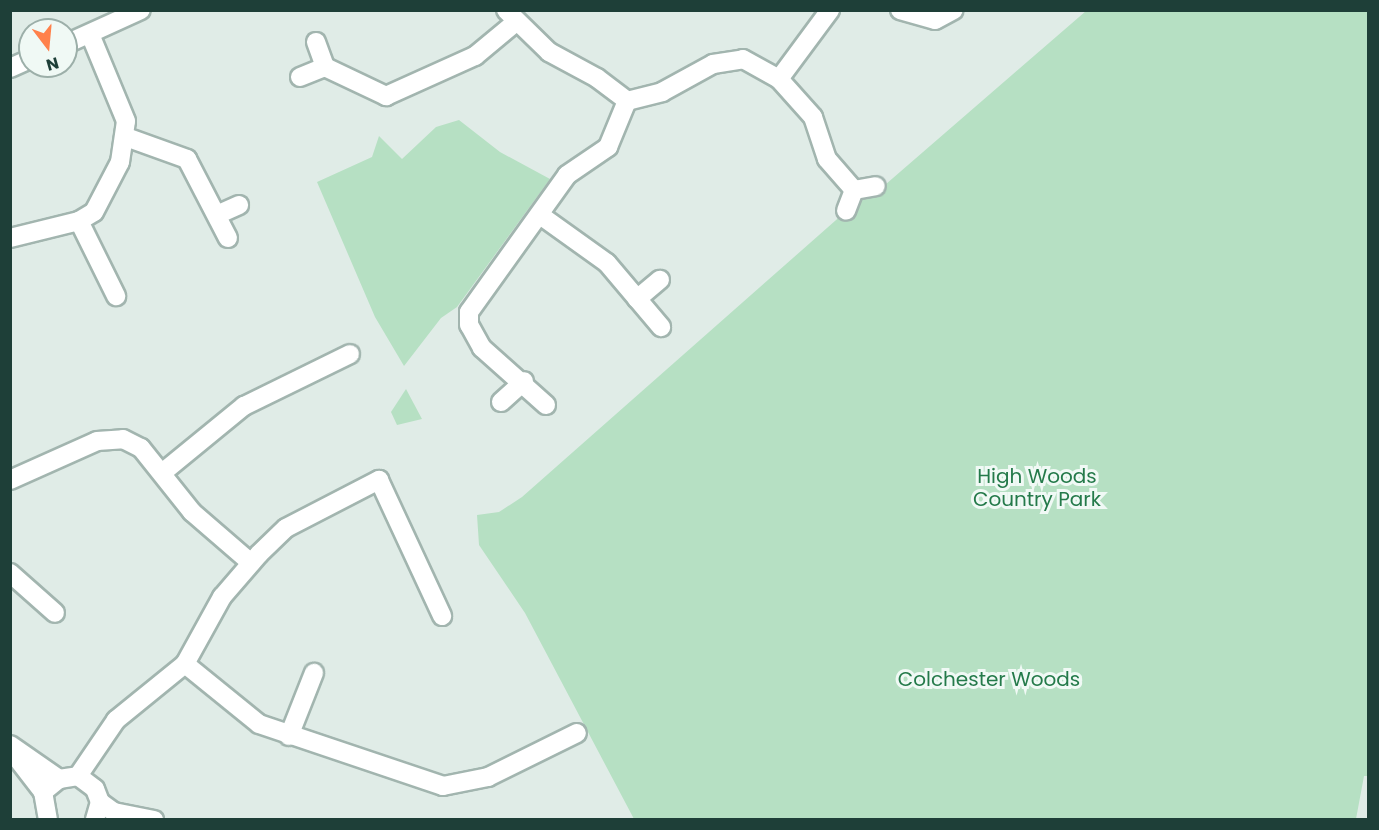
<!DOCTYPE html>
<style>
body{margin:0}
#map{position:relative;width:1379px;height:830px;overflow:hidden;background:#e0ece7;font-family:Poppins,sans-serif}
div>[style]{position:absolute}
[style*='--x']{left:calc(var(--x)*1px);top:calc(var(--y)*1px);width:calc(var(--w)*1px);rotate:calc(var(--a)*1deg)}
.green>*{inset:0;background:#b6e0c3}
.roads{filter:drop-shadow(2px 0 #a2b5af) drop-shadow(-2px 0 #a2b5af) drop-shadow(0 2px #a2b5af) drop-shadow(0 -2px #a2b5af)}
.minor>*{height:18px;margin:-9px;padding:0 9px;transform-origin:9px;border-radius:9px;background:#fff}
span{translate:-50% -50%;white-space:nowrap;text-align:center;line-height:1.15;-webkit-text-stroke:6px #f0f9f5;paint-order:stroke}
.park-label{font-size:20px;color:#247a4a}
.frame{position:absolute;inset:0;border:12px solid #1e3f38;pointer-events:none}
.north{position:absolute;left:18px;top:18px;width:60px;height:60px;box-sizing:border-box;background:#f0f9f5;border:2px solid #9cafa9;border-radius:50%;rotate:164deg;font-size:16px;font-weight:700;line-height:24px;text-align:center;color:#1e3f38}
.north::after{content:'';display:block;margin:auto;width:21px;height:27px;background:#ff814b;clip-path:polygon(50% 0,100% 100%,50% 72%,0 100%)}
</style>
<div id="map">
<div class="green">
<i style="clip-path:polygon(1086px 11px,1368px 11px,1368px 776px,1364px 776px,1356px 819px,634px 819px,525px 613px,479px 545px,477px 515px,499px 512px,522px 497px,861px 198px,878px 191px)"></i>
<i style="clip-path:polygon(459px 120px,500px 152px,550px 179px,457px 307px,441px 318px,404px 366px,375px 317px,317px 182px,372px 157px,379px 136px,402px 159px,436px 127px)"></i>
<i style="clip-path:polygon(406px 389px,422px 419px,397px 425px,391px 412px)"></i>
</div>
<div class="roads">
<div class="minor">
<i style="--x:506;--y:10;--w:60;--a:44.3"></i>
<i style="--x:549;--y:52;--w:55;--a:28.4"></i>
<i style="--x:597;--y:78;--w:38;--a:37"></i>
<i style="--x:900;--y:10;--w:36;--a:16"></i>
<i style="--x:935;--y:20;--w:21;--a:-28"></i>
<i style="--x:316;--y:42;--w:27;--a:70"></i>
<i style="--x:325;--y:67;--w:68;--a:25.4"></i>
<i style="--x:386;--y:96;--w:98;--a:-24.2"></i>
<i style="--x:475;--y:56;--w:53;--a:-39.7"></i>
<i style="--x:66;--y:44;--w:82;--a:-24.4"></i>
<i style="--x:10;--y:68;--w:22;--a:-24"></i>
<i style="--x:300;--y:77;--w:27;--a:-22"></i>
<i style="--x:779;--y:79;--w:86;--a:-53.5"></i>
<i style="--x:126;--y:137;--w:65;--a:19.8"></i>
<i style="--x:187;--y:159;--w:89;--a:62.6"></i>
<i style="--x:854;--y:190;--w:22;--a:-10"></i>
<i style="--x:219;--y:214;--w:22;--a:-24"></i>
<i style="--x:540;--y:215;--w:82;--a:35.6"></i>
<i style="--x:607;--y:263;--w:84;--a:49.8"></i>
<i style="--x:79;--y:221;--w:84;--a:63.7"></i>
<i style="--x:10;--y:238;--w:71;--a:-13.8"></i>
<i style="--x:79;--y:221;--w:17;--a:-31"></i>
<i style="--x:94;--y:212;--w:56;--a:-62.5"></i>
<i style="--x:120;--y:162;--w:41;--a:-81.7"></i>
<i style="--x:126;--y:121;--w:94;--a:-112.5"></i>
<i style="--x:637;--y:299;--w:30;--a:-40"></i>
<i style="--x:501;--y:402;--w:31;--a:-42"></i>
<i style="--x:546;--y:405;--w:86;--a:-138.3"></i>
<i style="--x:482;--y:348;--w:26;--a:-119"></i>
<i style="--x:469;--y:325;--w:13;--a:-90"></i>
<i style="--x:469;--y:312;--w:168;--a:-54.4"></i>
<i style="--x:567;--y:175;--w:50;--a:-34.3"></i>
<i style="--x:608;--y:147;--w:50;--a:-67.6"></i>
<i style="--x:627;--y:101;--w:36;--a:-14"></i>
<i style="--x:662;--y:92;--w:58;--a:-28.8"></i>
<i style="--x:713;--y:64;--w:30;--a:-9"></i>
<i style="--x:743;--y:59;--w:41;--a:29.1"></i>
<i style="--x:779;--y:79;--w:51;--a:48.2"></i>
<i style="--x:813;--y:117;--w:44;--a:71.6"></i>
<i style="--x:827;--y:159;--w:41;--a:48.9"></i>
<i style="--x:854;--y:190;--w:22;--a:111"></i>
<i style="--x:162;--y:473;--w:106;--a:-39.3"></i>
<i style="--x:244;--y:406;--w:118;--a:-26.1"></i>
<i style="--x:10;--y:480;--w:95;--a:-24.1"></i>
<i style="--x:97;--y:441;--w:26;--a:-4"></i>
<i style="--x:123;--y:439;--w:20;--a:27"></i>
<i style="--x:141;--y:448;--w:82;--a:51.4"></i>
<i style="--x:192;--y:512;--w:78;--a:40.8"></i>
<i style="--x:10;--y:573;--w:60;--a:41.6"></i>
<i style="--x:185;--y:664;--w:95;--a:39"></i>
<i style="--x:259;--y:724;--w:194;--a:18.6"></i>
<i style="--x:443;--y:786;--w:46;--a:-11.3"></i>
<i style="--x:488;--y:777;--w:99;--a:-26.3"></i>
<i style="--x:289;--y:736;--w:68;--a:-68.4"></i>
<i style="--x:10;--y:745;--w:60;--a:34.8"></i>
<i style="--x:13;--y:753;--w:49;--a:52.4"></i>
<i style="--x:78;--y:776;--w:68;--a:-55.8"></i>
<i style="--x:116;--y:720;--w:89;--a:-39.1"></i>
<i style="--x:185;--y:664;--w:77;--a:-61.1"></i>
<i style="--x:222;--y:597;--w:57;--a:-49.3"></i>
<i style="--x:259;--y:554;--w:37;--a:-44"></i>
<i style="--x:286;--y:528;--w:105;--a:-27.3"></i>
<i style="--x:379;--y:480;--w:150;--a:65.1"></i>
<i style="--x:100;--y:802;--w:17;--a:36"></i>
<i style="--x:114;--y:812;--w:41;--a:11.3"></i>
<i style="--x:48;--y:820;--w:28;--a:-100"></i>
<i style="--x:43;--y:792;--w:21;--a:-39"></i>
<i style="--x:59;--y:779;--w:19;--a:-9"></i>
<i style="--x:78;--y:776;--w:21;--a:37"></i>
<i style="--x:95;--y:789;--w:14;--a:69"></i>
<i style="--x:100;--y:802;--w:19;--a:106"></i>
</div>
</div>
<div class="park-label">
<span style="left:1037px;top:488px">High Woods<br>Country Park</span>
<span style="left:989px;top:679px">Colchester Woods</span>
</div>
<div class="frame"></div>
<div class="north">N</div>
</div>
